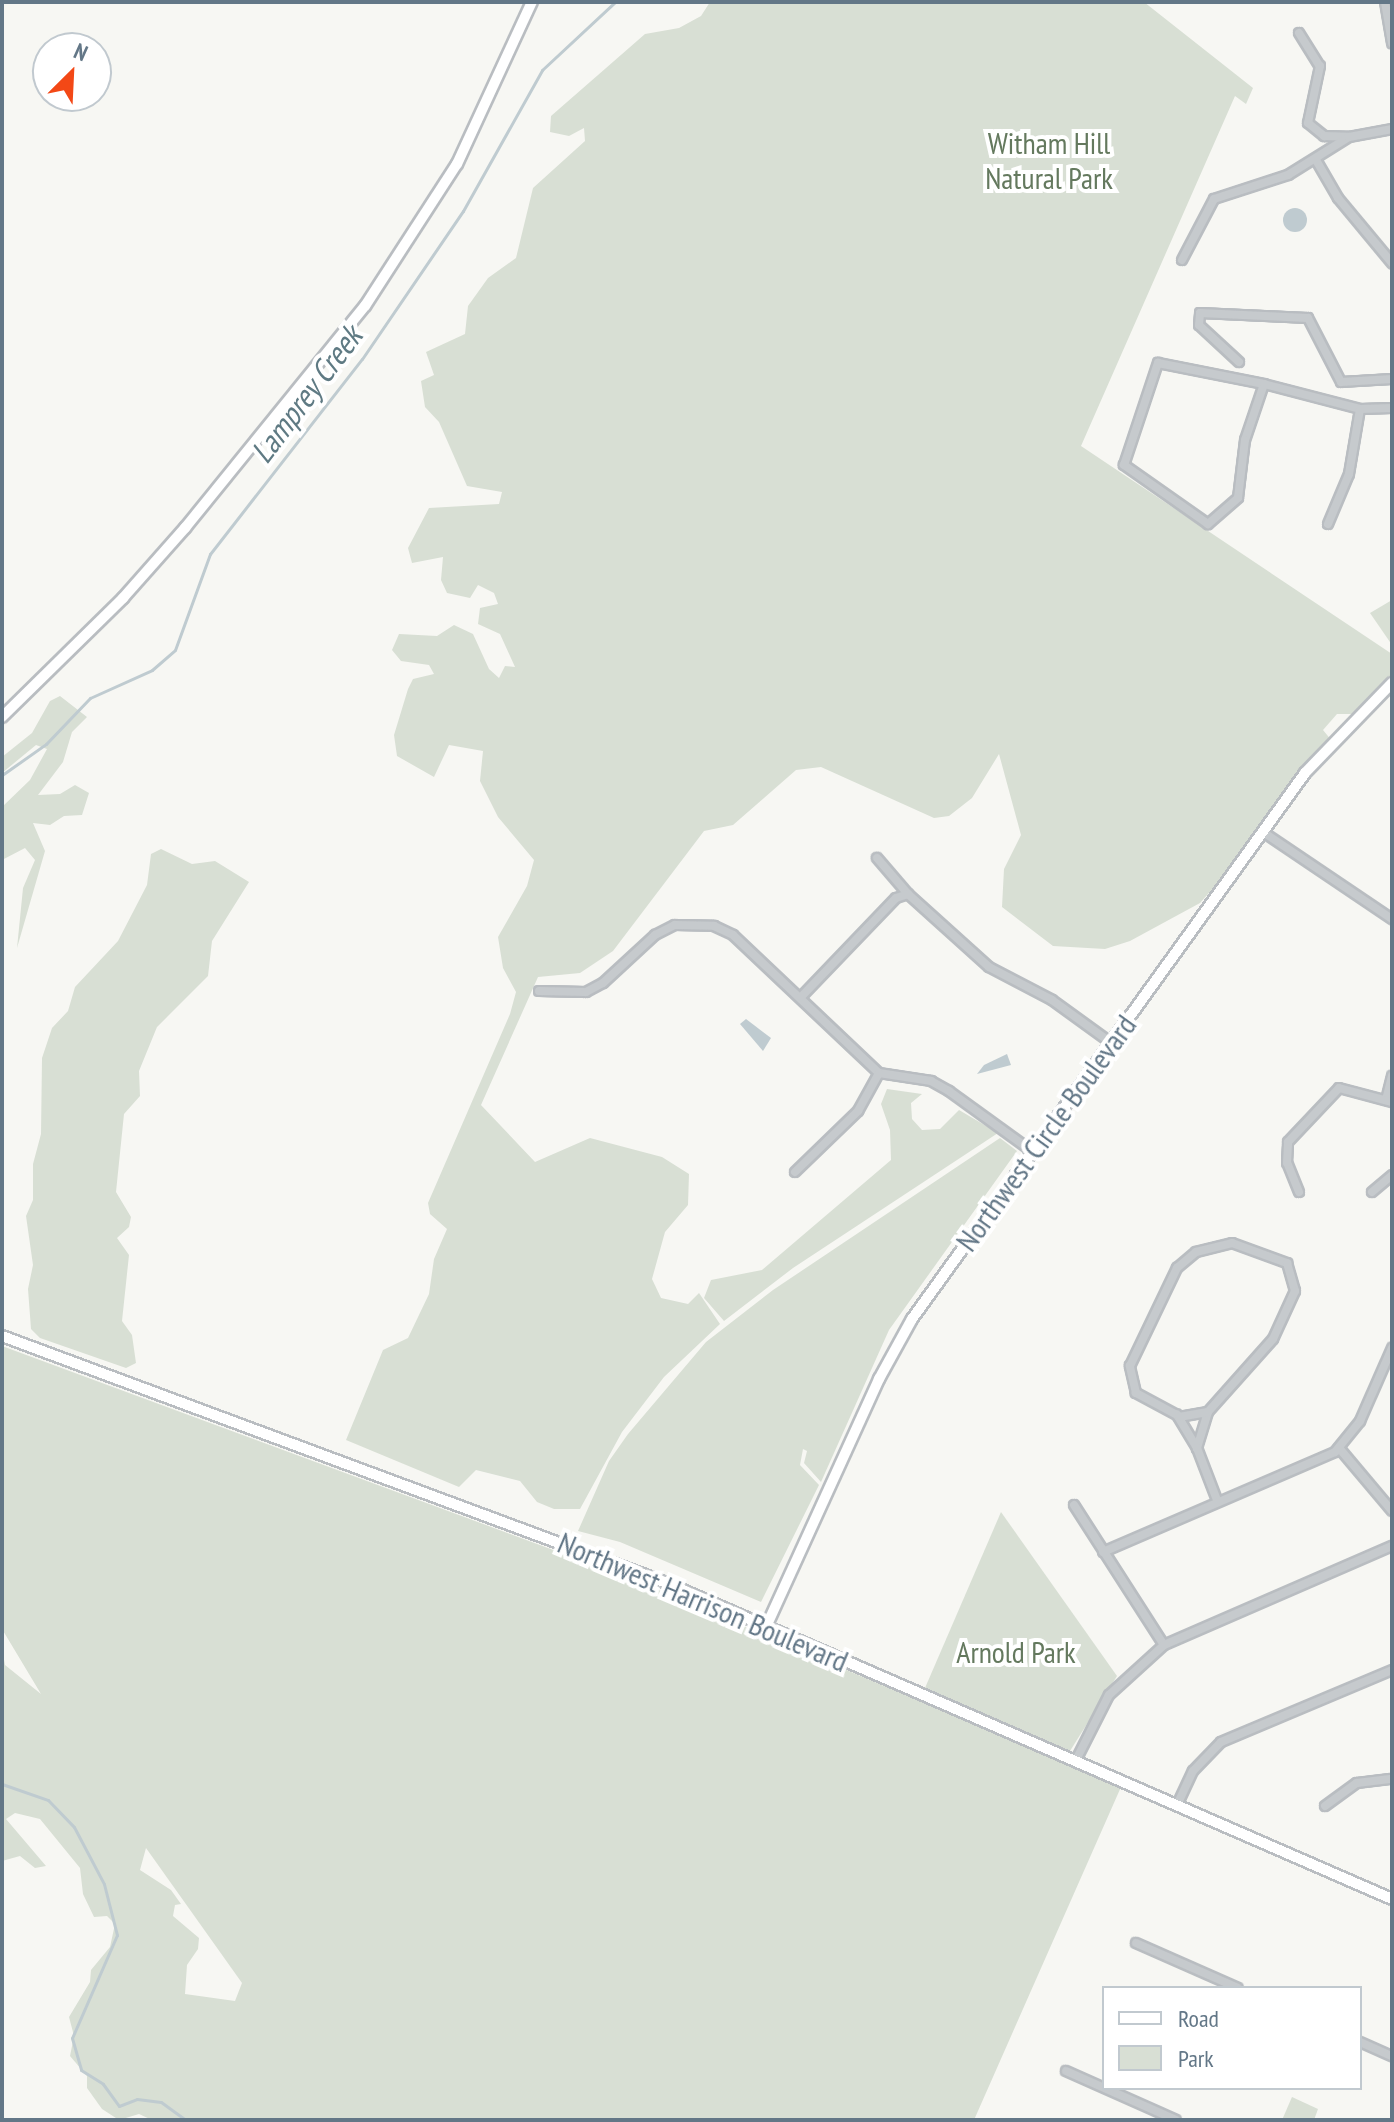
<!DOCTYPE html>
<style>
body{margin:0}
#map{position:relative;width:1394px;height:2122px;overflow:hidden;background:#f7f7f3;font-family:"PT Sans Narrow",sans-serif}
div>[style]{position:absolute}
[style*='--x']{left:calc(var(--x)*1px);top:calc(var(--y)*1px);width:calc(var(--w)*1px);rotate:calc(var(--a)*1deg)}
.green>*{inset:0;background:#d8dfd4}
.water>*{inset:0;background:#bfcbd0}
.round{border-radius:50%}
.stream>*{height:3px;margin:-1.5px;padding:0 1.5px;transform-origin:1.5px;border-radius:1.5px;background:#bfcbd0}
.roads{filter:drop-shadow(2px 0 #b9bdc1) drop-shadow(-2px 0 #b9bdc1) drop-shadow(0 2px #b9bdc1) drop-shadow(0 -2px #b9bdc1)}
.minor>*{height:8px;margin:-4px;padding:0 4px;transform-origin:4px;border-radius:4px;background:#c6cacd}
.major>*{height:10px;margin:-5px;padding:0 5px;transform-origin:5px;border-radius:5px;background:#fff}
span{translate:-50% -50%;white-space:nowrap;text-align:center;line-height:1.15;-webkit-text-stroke:8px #fff;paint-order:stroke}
.park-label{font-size:30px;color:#64795e}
.street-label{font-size:30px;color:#637787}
.water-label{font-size:32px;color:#5f7a83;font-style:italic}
.frame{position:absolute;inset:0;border:4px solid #637787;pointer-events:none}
.legend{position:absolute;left:1102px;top:1986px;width:260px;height:104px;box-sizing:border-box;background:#fff;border:2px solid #c1c9cf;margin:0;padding:10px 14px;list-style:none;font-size:24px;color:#637787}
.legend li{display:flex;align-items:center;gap:16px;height:40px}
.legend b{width:40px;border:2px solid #c1c9cf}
.north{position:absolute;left:32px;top:32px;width:80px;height:80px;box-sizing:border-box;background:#fff;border:2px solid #c1c9cf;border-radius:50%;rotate:24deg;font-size:22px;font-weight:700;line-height:32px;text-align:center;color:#637787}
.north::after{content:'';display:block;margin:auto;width:28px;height:36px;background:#f34816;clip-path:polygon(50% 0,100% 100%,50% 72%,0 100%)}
</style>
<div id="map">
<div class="green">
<i style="clip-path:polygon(710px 2px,1144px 2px,1253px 88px,1246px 104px,1235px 96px,1081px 446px,1392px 654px,1392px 683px,1358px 714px,1337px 714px,1323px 730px,1332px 741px,1263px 832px,1200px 903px,1130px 941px,1105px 949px,1053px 946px,1002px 907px,1004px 869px,1021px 835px,999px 754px,972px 798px,949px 816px,934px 818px,821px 767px,796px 770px,733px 825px,704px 831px,613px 951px,580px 973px,538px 977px,481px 1105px,535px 1162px,590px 1138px,662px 1157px,689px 1174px,688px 1205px,665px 1232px,652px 1279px,661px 1298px,688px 1304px,699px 1293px,720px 1324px,664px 1377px,622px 1432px,580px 1509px,554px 1509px,537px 1502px,520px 1481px,476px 1470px,459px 1487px,346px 1440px,383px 1350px,408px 1338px,429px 1294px,434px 1259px,447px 1229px,430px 1214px,428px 1203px,510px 1014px,516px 992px,503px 968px,498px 937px,527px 886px,534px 860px,498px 817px,480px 781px,483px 751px,449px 745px,434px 777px,397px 756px,394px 735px,408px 689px,413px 679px,434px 674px,429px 665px,401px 661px,392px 650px,399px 634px,437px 636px,454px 625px,473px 634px,489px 669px,499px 678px,505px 666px,515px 667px,500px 634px,478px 624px,480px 608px,498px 604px,494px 593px,478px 585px,470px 598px,447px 593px,441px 580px,443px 557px,412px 563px,408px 548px,429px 508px,499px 504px,502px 492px,467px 486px,439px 422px,425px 407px,421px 381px,434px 375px,426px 352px,465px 334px,468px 306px,488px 278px,516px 258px,533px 188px,585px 141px,584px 128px,569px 136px,550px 132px,551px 116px,645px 34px,679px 28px,701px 16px)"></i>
<i style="clip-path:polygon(1392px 600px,1392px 645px,1370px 613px)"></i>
<i style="clip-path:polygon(60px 696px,87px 717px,72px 732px,63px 762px,38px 795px,60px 794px,75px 785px,89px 793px,82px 815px,64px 816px,50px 825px,33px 823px,45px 851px,17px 948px,23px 888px,35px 860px,25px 848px,2px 860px,2px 807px,30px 780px,47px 749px,36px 745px,2px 773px,2px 757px,32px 733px,50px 701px)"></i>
<i style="clip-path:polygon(161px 849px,192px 864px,215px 861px,249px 882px,212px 941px,208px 976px,157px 1027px,139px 1071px,140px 1096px,124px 1114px,116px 1192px,131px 1217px,129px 1227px,117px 1238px,129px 1255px,122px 1321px,132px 1335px,136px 1363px,126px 1368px,40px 1338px,31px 1329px,28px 1289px,33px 1265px,26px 1216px,33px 1200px,33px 1164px,41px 1134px,42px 1058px,52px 1028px,68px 1011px,75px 987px,118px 941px,147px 885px,151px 854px)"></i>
<i style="clip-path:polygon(887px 1089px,922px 1094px,911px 1103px,912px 1119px,922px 1130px,940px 1129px,959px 1110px,998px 1133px,793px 1268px,724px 1321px,704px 1298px,711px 1280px,762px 1270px,891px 1160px,890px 1130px,881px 1104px)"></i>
<i style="clip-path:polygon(1000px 1138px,1017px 1151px,889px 1330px,821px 1482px,804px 1463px,807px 1451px,803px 1449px,800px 1465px,819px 1485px,761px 1602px,620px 1542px,578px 1531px,609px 1461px,628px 1434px,706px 1342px,773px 1290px)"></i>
<i style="clip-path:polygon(evenodd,2px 1346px,640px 1582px,1121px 1787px,974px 2120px,152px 2120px,139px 2114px,119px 2120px,102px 2109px,87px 2088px,87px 2076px,70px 2056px,74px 2036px,69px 2017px,90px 1982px,91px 1970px,110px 1947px,115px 1924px,107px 1916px,94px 1917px,83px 1894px,80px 1868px,40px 1819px,15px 1813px,6px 1819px,46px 1866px,35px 1868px,20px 1856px,2px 1861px,2px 1648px,5px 1665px,41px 1694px,2px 1629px,2px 1346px,146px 1848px,242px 1983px,235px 2001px,185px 1994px,187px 1965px,198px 1949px,199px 1938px,173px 1916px,175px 1905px,181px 1904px,171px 1890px,140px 1870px,146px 1848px)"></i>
<i style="clip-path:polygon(1001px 1512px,1117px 1676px,1070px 1751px,925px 1688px)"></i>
<i style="clip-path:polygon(1292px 2097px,1318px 2109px,1314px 2120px,1282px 2120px)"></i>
</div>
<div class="water">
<i class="round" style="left:1283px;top:208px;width:24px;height:24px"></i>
<i style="clip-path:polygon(746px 1019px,771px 1038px,763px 1051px,740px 1024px)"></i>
<i style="clip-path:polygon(1007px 1054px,1011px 1065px,977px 1074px,984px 1065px)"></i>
</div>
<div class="stream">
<i style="--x:2;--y:775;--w:54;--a:-35.2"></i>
<i style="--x:46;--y:744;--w:64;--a:-46.3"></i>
<i style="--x:90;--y:698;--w:68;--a:-24.3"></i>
<i style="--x:152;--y:670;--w:30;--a:-41"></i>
<i style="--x:175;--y:650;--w:102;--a:-70"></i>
<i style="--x:210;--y:554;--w:247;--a:-52.1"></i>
<i style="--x:362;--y:359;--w:179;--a:-55.7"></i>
<i style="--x:463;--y:211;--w:162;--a:-60.7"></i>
<i style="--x:542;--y:70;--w:100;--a:-43"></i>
<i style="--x:2;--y:1784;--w:49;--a:19.2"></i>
<i style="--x:48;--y:1800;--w:37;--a:46"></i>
<i style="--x:74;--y:1827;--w:64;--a:62.2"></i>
<i style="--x:104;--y:1884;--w:53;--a:75.7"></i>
<i style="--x:117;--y:1935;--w:112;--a:113.6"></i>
<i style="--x:72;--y:2038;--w:33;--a:74"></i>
<i style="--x:81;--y:2070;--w:26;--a:32"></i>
<i style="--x:103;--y:2084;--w:27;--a:54"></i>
<i style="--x:119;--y:2106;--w:19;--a:-21"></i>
<i style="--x:137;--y:2099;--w:24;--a:7"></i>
<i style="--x:161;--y:2102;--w:31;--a:36"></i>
<i style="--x:211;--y:2120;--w:9;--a:0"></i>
</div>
<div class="roads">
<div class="minor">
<i style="--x:1385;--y:2;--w:42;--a:80.3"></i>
<i style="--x:1299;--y:33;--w:39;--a:58"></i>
<i style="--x:1320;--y:66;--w:58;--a:101.9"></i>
<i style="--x:1308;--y:123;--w:21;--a:39"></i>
<i style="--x:1324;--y:136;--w:24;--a:2"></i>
<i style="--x:1316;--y:160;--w:44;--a:59.9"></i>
<i style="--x:1338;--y:198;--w:85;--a:50.3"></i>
<i style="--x:1182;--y:260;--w:69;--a:-62.3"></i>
<i style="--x:1214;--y:199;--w:78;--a:-18"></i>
<i style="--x:1288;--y:175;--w:72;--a:-31.9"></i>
<i style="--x:1349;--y:137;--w:44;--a:-10.5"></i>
<i style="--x:1239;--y:362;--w:54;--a:-137.2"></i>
<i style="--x:1199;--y:325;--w:12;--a:-85"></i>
<i style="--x:1200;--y:313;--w:108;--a:2.7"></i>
<i style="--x:1308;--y:318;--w:72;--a:62.7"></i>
<i style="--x:1341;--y:382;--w:51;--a:-3.4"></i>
<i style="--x:1264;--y:384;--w:59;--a:108.7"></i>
<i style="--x:1245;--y:440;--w:58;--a:96.9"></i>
<i style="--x:1238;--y:498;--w:40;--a:139"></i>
<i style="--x:1208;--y:524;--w:103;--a:-144.9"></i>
<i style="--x:1124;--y:465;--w:108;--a:-71.6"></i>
<i style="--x:1158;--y:363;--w:108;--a:11.2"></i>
<i style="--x:1264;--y:384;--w:99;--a:14.6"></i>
<i style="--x:1360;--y:409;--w:32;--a:-2"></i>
<i style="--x:1328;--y:524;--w:54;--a:-67.2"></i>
<i style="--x:1349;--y:474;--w:66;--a:-80.4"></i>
<i style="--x:1263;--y:832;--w:156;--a:34"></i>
<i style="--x:877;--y:858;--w:48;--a:49.3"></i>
<i style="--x:539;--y:991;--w:47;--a:1.2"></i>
<i style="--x:586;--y:992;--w:19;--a:-28"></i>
<i style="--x:603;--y:983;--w:71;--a:-42.7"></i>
<i style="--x:655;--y:935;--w:22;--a:-27"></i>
<i style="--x:675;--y:925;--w:39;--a:1"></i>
<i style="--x:714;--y:926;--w:21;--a:25"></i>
<i style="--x:733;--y:935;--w:201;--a:43.4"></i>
<i style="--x:879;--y:1073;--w:53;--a:8.7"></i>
<i style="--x:931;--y:1081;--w:21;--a:29"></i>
<i style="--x:949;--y:1091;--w:102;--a:35.9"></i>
<i style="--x:801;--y:997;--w:137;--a:-46.2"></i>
<i style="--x:896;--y:898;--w:13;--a:-18"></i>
<i style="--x:908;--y:894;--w:109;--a:42"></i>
<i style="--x:989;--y:967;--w:71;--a:27.6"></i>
<i style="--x:1052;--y:1000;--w:72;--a:35.9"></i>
<i style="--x:1386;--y:1100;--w:25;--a:-76"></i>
<i style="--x:795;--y:1172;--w:88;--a:-44.1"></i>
<i style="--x:858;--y:1111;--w:43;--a:-61.1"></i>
<i style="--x:1299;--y:1192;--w:31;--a:-112"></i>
<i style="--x:1287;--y:1163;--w:21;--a:-87"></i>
<i style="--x:1288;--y:1142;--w:74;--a:-46.6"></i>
<i style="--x:1339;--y:1088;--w:55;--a:14.8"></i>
<i style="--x:1372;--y:1192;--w:26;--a:-40"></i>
<i style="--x:1232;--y:1243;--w:59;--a:20"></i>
<i style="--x:1287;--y:1263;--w:29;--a:74"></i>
<i style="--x:1295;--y:1291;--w:53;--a:114.6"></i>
<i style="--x:1273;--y:1339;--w:98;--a:131.7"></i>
<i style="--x:1208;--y:1412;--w:38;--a:107"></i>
<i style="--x:1197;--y:1448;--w:39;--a:-121"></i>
<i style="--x:1177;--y:1415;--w:47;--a:-151.8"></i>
<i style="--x:1136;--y:1393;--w:28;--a:-103"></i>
<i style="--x:1130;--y:1366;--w:109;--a:-64.4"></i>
<i style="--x:1177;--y:1268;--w:25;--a:-40"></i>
<i style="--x:1196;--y:1252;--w:37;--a:-14"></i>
<i style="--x:1179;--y:1417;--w:29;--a:-10"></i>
<i style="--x:1197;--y:1448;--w:56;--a:69"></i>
<i style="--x:1339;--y:1448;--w:82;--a:49.9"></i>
<i style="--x:1074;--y:1505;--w:166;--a:57.3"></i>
<i style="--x:1103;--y:1552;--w:253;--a:-23.3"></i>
<i style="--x:1335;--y:1452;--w:40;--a:-51"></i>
<i style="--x:1360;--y:1421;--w:80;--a:-66.3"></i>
<i style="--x:1076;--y:1760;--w:73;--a:-63.1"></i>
<i style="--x:1109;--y:1695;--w:74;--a:-42.3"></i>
<i style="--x:1164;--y:1645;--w:249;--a:-23.5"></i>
<i style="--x:1178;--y:1803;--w:35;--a:-65"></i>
<i style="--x:1193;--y:1771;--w:40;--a:-46"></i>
<i style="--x:1221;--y:1742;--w:186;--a:-22.8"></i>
<i style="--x:1325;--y:1806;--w:39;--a:-36"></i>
<i style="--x:1357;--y:1783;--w:35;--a:-7"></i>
<i style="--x:1136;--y:1943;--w:111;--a:23.8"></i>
<i style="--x:1360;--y:2042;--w:35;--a:24"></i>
<i style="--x:1066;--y:2071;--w:120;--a:24"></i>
</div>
<div class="major">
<i style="--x:2;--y:717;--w:170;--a:-44.5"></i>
<i style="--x:123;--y:598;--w:94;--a:-48.5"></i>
<i style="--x:185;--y:528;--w:286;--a:-51"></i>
<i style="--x:365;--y:306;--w:169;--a:-57.1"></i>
<i style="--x:457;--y:164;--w:179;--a:-65.2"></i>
<i style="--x:2;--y:1336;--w:706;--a:20.39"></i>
<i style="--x:664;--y:1582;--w:794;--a:23.53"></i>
<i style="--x:766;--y:1627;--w:273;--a:-65.5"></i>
<i style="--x:879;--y:1379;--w:68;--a:-61.2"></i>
<i style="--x:912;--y:1319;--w:673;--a:-54.25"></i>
<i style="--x:1305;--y:773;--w:125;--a:-46"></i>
</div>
</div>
<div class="park-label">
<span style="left:1049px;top:160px">Witham Hill<br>Natural Park</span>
<span style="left:1016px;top:1652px">Arnold Park</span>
</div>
<div class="street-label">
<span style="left:1046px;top:1133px;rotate:-54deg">Northwest Circle Boulevard</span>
<span style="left:703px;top:1602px;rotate:23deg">Northwest Harrison Boulevard</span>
</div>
<div class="water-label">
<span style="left:306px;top:394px;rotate:-53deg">Lamprey Creek</span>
</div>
<div class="frame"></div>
<ul class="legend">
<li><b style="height:10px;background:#fff"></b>Road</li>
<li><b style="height:22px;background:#d8dfd4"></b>Park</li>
</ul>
<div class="north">N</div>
</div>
